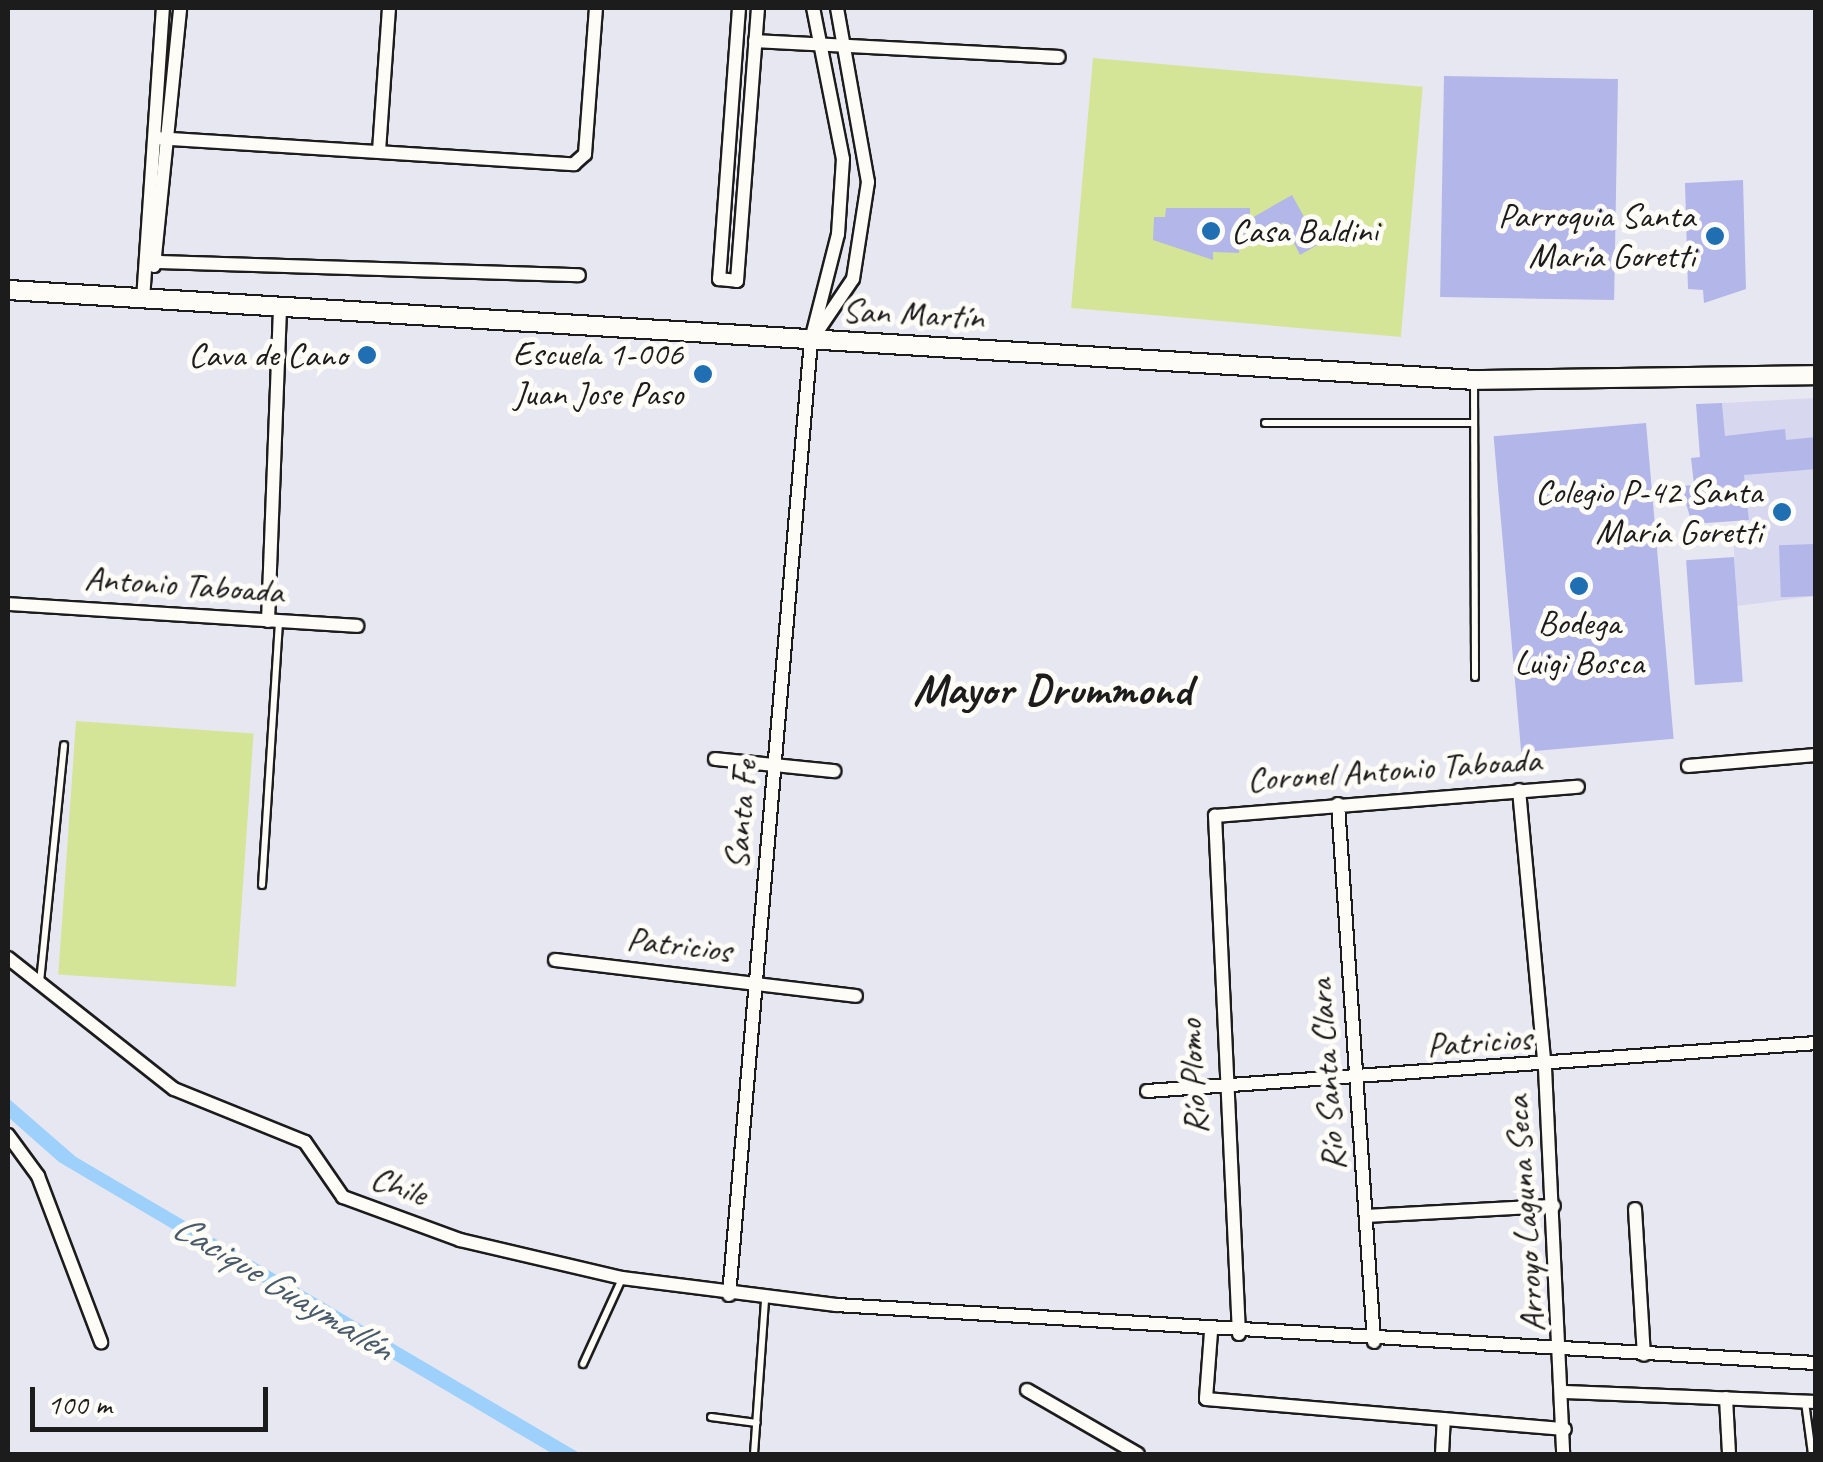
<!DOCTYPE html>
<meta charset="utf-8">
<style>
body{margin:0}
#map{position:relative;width:1823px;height:1462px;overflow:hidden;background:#e7e7f2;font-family:Caveat,sans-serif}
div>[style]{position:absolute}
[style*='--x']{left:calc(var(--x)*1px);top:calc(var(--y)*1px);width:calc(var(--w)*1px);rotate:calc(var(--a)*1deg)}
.built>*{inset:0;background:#d7d8ef}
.green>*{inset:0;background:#d5e598;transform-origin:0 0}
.water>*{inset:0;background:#9dd1fb}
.building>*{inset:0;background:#b3b6e8;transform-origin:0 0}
.roads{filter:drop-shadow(2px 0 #1c1c1c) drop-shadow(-2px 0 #1c1c1c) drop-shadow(0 2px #1c1c1c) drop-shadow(0 -2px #1c1c1c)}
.lane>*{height:6px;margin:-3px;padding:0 3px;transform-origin:3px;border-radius:3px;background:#fdfcf7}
.street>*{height:12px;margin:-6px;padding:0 6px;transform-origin:6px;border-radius:6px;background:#fdfcf7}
.secondary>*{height:18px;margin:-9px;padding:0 9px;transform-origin:9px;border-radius:9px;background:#fdfcf7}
.dots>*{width:28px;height:28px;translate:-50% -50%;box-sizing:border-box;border:5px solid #fdfcf7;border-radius:50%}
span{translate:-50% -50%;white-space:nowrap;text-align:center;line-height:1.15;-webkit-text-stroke:10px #fdfcf7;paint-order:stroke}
.poi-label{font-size:35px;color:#1c1c1c}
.right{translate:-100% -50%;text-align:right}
.left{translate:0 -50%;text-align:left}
.street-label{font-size:35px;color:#1c1c1c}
.water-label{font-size:38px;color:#495b6a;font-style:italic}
.district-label{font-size:45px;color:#1c1c1c;font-weight:700}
.frame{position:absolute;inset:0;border:10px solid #1c1c1c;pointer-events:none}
.scale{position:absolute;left:30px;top:1387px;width:238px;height:45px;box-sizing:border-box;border:5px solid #1c1c1c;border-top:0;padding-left:12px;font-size:30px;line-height:35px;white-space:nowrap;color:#1c1c1c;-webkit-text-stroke:8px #fdfcf7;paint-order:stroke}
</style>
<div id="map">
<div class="built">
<i style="clip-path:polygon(1815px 398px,1815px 596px,1737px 606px,1733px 531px,1750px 528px,1744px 479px,1728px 480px,1722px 403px)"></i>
</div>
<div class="green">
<i style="left:1093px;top:58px;width:331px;height:251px;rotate:5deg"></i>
<i style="left:76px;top:721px;width:178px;height:254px;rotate:4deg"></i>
</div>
<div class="water">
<i style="clip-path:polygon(8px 1098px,76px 1157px,581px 1454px,553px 1454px,59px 1162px,8px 1117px)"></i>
</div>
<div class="building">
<i style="left:1444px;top:76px;width:174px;height:221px;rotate:1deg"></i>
<i style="clip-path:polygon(1743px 180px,1746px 289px,1704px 303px,1703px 290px,1688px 289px,1685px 183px)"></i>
<i style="clip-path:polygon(1292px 195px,1319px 244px,1300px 255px,1284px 223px,1240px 236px,1239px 253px,1213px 252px,1213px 260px,1153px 240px,1154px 217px,1165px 217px,1166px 208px,1250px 208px,1250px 219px)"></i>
<i style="clip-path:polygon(1722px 403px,1725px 436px,1785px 429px,1786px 440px,1816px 437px,1816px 469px,1744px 475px,1749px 520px,1692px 524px,1681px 486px,1694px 485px,1691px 458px,1700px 457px,1696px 404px)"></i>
<i style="left:1646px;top:423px;width:317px;height:153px;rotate:85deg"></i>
<i style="left:1814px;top:544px;width:52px;height:35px;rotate:88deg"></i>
<i style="left:1734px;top:557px;width:125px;height:48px;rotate:86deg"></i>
</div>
<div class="roads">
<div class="lane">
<i style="--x:1474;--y:381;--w:296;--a:89.8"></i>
<i style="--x:1265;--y:423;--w:209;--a:0"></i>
<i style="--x:262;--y:885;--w:263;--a:-86.3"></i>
<i style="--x:40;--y:982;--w:238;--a:-84.2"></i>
<i style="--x:583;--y:1364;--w:94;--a:-65.4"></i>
<i style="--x:1805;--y:1402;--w:52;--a:82.3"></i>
<i style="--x:711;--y:1417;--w:46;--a:7.4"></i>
<i style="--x:754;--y:1454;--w:155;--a:-85.9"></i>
</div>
<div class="street">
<i style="--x:739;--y:8;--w:272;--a:94.2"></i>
<i style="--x:719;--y:279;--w:18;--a:6"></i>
<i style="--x:737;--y:281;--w:274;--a:-85.6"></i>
<i style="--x:755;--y:41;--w:304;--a:3"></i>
<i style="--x:155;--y:138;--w:420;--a:3.6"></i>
<i style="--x:574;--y:164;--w:15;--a:-42"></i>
<i style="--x:585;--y:154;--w:146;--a:-85.7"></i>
<i style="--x:379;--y:151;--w:143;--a:-86"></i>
<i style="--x:147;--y:250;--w:17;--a:45"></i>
<i style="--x:159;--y:262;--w:420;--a:1.8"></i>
<i style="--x:154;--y:266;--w:259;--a:-84.2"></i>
<i style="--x:143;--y:300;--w:293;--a:-86.1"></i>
<i style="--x:813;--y:338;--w:71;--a:-55.9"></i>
<i style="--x:853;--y:279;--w:98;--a:-81.2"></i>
<i style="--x:868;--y:182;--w:177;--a:-100.1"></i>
<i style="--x:8;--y:604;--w:350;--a:3.6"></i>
<i style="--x:268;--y:621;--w:313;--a:-87.8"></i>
<i style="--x:715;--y:759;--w:120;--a:5.8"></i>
<i style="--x:1688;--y:766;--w:128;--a:-4.9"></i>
<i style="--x:1519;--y:790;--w:279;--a:84.7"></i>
<i style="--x:1545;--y:1068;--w:386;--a:87.3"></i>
<i style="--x:1338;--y:804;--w:539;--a:86.17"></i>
<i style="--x:8;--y:958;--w:211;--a:38.3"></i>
<i style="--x:174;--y:1089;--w:141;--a:22"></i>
<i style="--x:305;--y:1142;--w:67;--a:55.4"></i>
<i style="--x:343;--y:1197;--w:125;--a:20.2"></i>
<i style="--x:460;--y:1240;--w:166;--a:13.2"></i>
<i style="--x:622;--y:1278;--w:216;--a:7.2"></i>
<i style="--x:836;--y:1305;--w:982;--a:3.39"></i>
<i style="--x:555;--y:960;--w:303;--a:6.8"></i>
<i style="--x:1147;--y:1091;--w:671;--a:-4.1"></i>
<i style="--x:8;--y:1135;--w:51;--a:53.8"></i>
<i style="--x:38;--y:1176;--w:178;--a:69.2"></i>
<i style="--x:1635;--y:1209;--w:146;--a:86.5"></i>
<i style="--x:1367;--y:1216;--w:187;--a:-3.1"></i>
<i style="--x:729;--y:1295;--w:959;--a:-85.09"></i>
<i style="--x:811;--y:340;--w:109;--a:-75.7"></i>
<i style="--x:838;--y:234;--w:75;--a:-86.2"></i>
<i style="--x:843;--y:159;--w:154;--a:-101.2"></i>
<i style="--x:1211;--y:1332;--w:67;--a:94.3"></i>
<i style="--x:1206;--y:1399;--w:360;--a:4.8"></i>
<i style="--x:1239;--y:1334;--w:519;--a:-92.65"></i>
<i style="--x:1215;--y:816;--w:364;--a:-4.6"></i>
<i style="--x:1027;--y:1390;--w:128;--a:30"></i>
<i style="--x:1565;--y:1392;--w:251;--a:2.3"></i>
<i style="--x:1726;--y:1398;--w:56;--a:86.9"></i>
<i style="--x:1442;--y:1454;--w:35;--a:-87"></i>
</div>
<div class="secondary">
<i style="--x:8;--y:290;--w:1469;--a:3.51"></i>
<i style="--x:1474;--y:380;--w:342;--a:-0.8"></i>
</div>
</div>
<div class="dots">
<i style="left:1211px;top:231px;background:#1f6fb2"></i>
<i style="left:1715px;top:236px;background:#1f6fb2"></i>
<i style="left:367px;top:355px;background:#1f6fb2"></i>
<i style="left:703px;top:374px;background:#1f6fb2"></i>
<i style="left:1782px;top:512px;background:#1f6fb2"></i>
<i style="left:1579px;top:586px;background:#1f6fb2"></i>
</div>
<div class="poi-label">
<span class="right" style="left:1695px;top:236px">Parroquia Santa<br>María Goretti</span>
<span class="left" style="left:1231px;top:231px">Casa Baldini</span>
<span class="right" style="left:683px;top:374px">Escuela 1-006<br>Juan Jose Paso</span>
<span class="right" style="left:347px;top:355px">Cava de Cano</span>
<span class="right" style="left:1762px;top:512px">Colegio P-42 Santa<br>María Goretti</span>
<span style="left:1579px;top:643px">Bodega<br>Luigi Bosca</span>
</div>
<div class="street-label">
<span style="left:913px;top:314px;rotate:3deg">San Martín</span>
<span style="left:184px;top:585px;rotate:4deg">Antonio Taboada</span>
<span style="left:1394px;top:770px;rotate:-4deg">Coronel Antonio Taboada</span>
<span style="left:741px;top:815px;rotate:-85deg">Santa Fe</span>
<span style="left:679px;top:945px;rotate:7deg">Patricios</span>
<span style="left:1479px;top:1042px;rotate:-4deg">Patricios</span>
<span style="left:1327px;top:1075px;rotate:-94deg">Río Santa Clara</span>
<span style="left:1193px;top:1077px;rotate:-93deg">Río Plomo</span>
<span style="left:399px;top:1186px;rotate:20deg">Chile</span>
<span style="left:1525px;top:1214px;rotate:-94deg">Arroyo Laguna Seca</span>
</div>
<div class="water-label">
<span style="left:283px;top:1287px;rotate:31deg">Cacique Guaymallén</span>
</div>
<div class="district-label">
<span style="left:1052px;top:690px">Mayor Drummond</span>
</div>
<div class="frame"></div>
<div class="scale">100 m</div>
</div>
